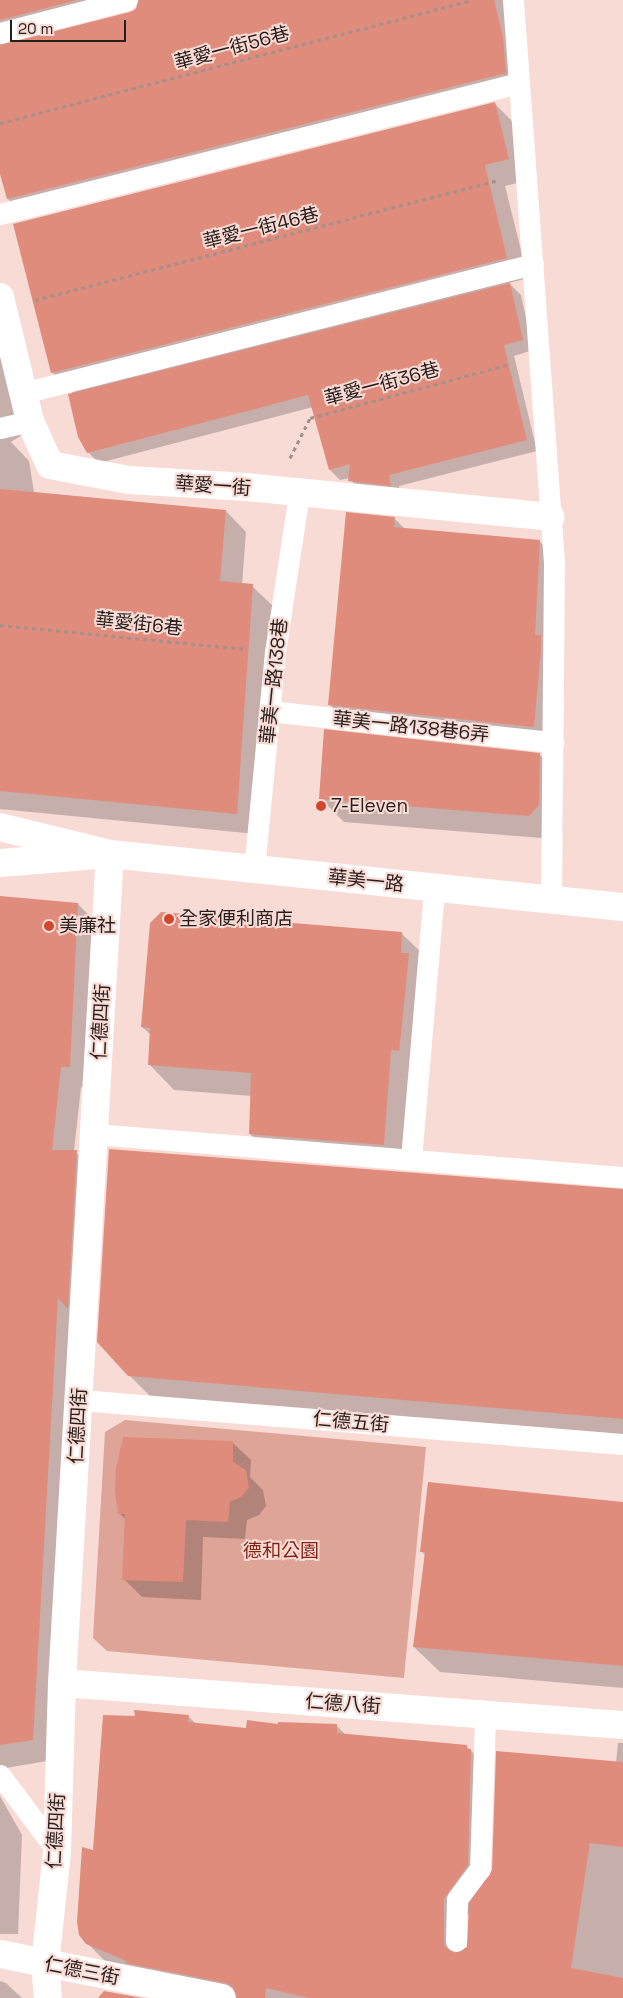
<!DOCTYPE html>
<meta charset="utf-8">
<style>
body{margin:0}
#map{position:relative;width:623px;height:1998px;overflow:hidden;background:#f8dbd5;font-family:"Space Grotesk","Noto Sans TC",sans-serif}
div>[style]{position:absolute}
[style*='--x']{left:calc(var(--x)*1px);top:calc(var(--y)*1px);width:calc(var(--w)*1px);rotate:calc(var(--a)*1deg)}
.green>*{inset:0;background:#dfa498}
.shadow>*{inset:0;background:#0003}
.building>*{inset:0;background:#df8c7c}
.path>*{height:3px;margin-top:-1.5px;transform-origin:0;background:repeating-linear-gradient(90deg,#a48f8b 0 4px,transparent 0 8px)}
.lane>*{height:21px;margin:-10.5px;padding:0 10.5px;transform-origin:10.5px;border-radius:10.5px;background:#fff}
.street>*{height:28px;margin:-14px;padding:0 14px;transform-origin:14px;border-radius:14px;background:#fff}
.dots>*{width:14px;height:14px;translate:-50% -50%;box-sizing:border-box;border:2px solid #f8dbd5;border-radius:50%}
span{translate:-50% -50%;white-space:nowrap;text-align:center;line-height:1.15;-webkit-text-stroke:4px #f8dbd5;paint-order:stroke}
.street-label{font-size:19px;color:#271d1b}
.poi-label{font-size:19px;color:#271d1b}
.left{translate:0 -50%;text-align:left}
.park-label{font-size:19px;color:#842314}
.scale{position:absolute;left:10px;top:20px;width:116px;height:22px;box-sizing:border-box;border:2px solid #271d1b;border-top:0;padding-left:6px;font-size:15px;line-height:18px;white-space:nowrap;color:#271d1b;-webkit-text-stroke:4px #f8dbd5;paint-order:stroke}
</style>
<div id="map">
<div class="green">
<i style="clip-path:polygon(125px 1420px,426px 1447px,404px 1678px,107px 1651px,93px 1638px,105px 1432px)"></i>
</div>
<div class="shadow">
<i style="clip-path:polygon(evenodd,0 0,506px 0,523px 91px,25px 216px,8px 199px,0 165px,0 0,138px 6px,131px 13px,7px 45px,15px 38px,138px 6px)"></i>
<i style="clip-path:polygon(494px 103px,515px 124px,529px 180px,505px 186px,528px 278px,509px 283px,521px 295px,533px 350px,514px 356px,537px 451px,399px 486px,401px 496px,360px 492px,350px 478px,340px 480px,330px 470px,313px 407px,99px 463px,88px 452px,74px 394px,52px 372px)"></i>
<i style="clip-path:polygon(0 352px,22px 435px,11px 442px,29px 461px,34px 492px,226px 511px,246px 532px,242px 585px,252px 586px,273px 606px,257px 834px,0 809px)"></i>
<i style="clip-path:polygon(395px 519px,405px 529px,539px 541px,560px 562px,554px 748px,350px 725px,329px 704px)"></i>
<i style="clip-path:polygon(539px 754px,563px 778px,563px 829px,553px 839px,344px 822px,320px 798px)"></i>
<i style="clip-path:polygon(0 897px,78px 904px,98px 925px,90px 1087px,81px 1087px,74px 1151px,97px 1171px,53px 1760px,0 1769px)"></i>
<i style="clip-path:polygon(401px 933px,427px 958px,409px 1170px,276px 1159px,250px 1134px,252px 1096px,174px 1090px,149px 1064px,151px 1035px,142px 1027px)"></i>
<i style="clip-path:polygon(623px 1190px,623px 1442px,155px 1401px,129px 1375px)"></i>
<i style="clip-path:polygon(233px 1443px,251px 1460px,250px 1477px,263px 1490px,266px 1506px,259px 1515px,247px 1520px,245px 1539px,203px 1537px,201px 1600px,142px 1597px,124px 1579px,126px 1520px,119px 1513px)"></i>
<i style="clip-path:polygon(623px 1503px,623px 1688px,440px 1672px,414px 1647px,425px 1555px,421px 1551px)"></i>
<i style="clip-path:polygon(evenodd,188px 1716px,196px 1724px,247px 1730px,279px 1726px,337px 1726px,346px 1735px,466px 1746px,492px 1771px,488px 1879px,616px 1763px,618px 1743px,623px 1743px,623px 1998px,222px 1998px,108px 1964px,87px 1943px,94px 1851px,188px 1716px,470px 1912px,468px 1948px,464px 1950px,465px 1920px,470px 1912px)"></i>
<i style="clip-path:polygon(0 1796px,22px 1835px,18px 1934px,0 1934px)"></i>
<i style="clip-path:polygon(0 1981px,6px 1983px,22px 1998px,0 1998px)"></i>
</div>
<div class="building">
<i style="clip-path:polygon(0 0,77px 0,0 20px)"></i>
<i style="clip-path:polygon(139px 0,494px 0,503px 37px,506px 73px,7px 199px,0 174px,0 45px,130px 12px,136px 9px)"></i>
<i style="clip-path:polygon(495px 102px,509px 159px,485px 165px,507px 258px,51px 373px,13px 224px)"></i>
<i style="clip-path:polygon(510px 283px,523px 340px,504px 345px,527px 440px,389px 475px,391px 486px,348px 481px,350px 464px,329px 470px,308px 395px,87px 453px,78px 437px,68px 394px)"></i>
<i style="clip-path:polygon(0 489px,226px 510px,220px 581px,253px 584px,237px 814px,0 791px)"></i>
<i style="clip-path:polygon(346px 512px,395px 517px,394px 527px,540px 540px,535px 635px,541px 635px,541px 650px,534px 727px,328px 705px)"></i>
<i style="clip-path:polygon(324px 729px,540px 753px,539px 805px,529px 816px,319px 799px)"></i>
<i style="clip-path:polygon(0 896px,78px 903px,70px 1067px,61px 1067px,52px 1150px,77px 1150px,68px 1309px,58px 1298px,33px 1740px,0 1745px)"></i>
<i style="clip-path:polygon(161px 912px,402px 932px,401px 953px,409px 953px,403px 1016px,399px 1051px,391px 1050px,384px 1145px,249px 1134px,251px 1073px,148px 1065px,150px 1028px,141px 1027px,150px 923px)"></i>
<i style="clip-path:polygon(109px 1149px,623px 1189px,623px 1419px,128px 1376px,97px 1342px)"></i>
<i style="clip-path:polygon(123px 1437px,233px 1441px,233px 1462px,246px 1470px,249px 1488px,241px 1497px,230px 1502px,228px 1522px,186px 1520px,183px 1582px,122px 1580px,125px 1514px,118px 1514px,115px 1491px,116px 1468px)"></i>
<i style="clip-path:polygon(428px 1482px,623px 1502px,623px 1666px,413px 1647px,425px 1552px,420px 1552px)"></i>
<i style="clip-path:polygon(134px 1710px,189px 1715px,188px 1722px,246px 1728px,247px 1720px,278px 1724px,278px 1722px,337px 1724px,337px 1733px,467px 1745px,467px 1749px,471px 1749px,468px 1865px,444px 1899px,444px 1941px,445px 1947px,455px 1953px,467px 1947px,469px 1903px,492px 1870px,496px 1751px,623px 1762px,623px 1847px,590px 1843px,571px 1968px,623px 1978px,623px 1998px,309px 1998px,266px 1988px,265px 1998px,237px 1998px,233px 1987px,226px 1983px,125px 1963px,127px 1961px,86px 1944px,79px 1935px,77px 1922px,82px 1847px,93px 1850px,103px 1715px,135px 1716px)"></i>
<i style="clip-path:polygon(104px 1991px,142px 1998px,98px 1998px)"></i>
</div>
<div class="path">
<i style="--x:0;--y:123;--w:487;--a:-14.6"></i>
<i style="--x:35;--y:300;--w:476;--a:-14.5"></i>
<i style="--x:290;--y:458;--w:45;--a:-63.4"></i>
<i style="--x:310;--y:418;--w:207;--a:-15.1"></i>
<i style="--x:0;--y:625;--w:247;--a:5.6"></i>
</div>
<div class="lane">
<i style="--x:513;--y:0;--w:563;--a:85.83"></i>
<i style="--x:554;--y:562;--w:337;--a:90.5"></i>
<i style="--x:0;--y:33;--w:131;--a:-14.6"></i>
<i style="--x:0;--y:214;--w:535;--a:-14.17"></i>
<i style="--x:23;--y:393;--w:526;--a:-14.19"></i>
<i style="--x:0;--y:428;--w:31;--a:-13"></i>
<i style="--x:270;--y:711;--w:285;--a:6.3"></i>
<i style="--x:254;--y:870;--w:219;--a:-84.5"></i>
<i style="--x:275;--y:652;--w:161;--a:-81.4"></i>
<i style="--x:95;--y:1134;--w:530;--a:4.66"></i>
<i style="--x:411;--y:1159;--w:272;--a:-85.1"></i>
<i style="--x:80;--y:1400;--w:545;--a:4.63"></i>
<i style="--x:0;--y:1775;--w:95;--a:53.1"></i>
<i style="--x:456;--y:1941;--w:42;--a:-88.6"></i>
<i style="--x:457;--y:1899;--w:38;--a:-53"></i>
<i style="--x:480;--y:1869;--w:154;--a:-88.1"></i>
</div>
<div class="street">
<i style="--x:0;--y:297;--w:128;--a:76.4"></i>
<i style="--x:30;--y:421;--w:48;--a:65.6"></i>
<i style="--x:50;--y:465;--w:80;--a:10.8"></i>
<i style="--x:129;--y:480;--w:117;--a:3.4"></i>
<i style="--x:246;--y:487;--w:306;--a:5.6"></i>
<i style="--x:0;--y:827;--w:113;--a:13.8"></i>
<i style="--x:110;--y:854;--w:110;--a:175.3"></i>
<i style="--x:62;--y:1683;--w:563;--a:4.28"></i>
<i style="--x:0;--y:1954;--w:226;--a:11.2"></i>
<i style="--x:48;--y:1998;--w:34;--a:-95"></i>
<i style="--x:45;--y:1964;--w:114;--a:-83.9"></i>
<i style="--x:57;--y:1851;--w:168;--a:-88.3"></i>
<i style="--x:62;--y:1683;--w:830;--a:-86.69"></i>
<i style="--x:110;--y:854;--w:516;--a:5.9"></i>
</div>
<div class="dots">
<i style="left:321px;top:806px;background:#d1462f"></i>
<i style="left:169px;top:919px;background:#d1462f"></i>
<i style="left:49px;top:926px;background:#d1462f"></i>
</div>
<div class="street-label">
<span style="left:232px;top:48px;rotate:-15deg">華愛一街56巷</span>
<span style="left:261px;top:228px;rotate:-14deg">華愛一街46巷</span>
<span style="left:382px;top:384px;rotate:-15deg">華愛一街36巷</span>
<span style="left:213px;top:486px;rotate:4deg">華愛一街</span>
<span style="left:139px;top:624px;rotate:6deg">華愛街6巷</span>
<span style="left:274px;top:681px;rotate:-84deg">華美一路138巷</span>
<span style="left:411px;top:727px;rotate:6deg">華美一路138巷6弄</span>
<span style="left:366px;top:881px;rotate:6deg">華美一路</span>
<span style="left:101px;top:1022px;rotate:-87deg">仁德四街</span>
<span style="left:351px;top:1422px;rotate:5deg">仁德五街</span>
<span style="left:78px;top:1426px;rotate:-87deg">仁德四街</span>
<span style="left:343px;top:1704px;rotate:4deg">仁德八街</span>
<span style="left:56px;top:1831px;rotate:-87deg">仁德四街</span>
<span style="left:82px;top:1971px;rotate:11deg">仁德三街</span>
</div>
<div class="poi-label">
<span class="left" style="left:331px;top:806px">7-Eleven</span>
<span class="left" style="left:179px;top:919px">全家便利商店</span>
<span class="left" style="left:59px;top:926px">美廉社</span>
</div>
<div class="park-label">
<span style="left:281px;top:1551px">德和公園</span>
</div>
<div class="scale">20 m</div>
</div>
